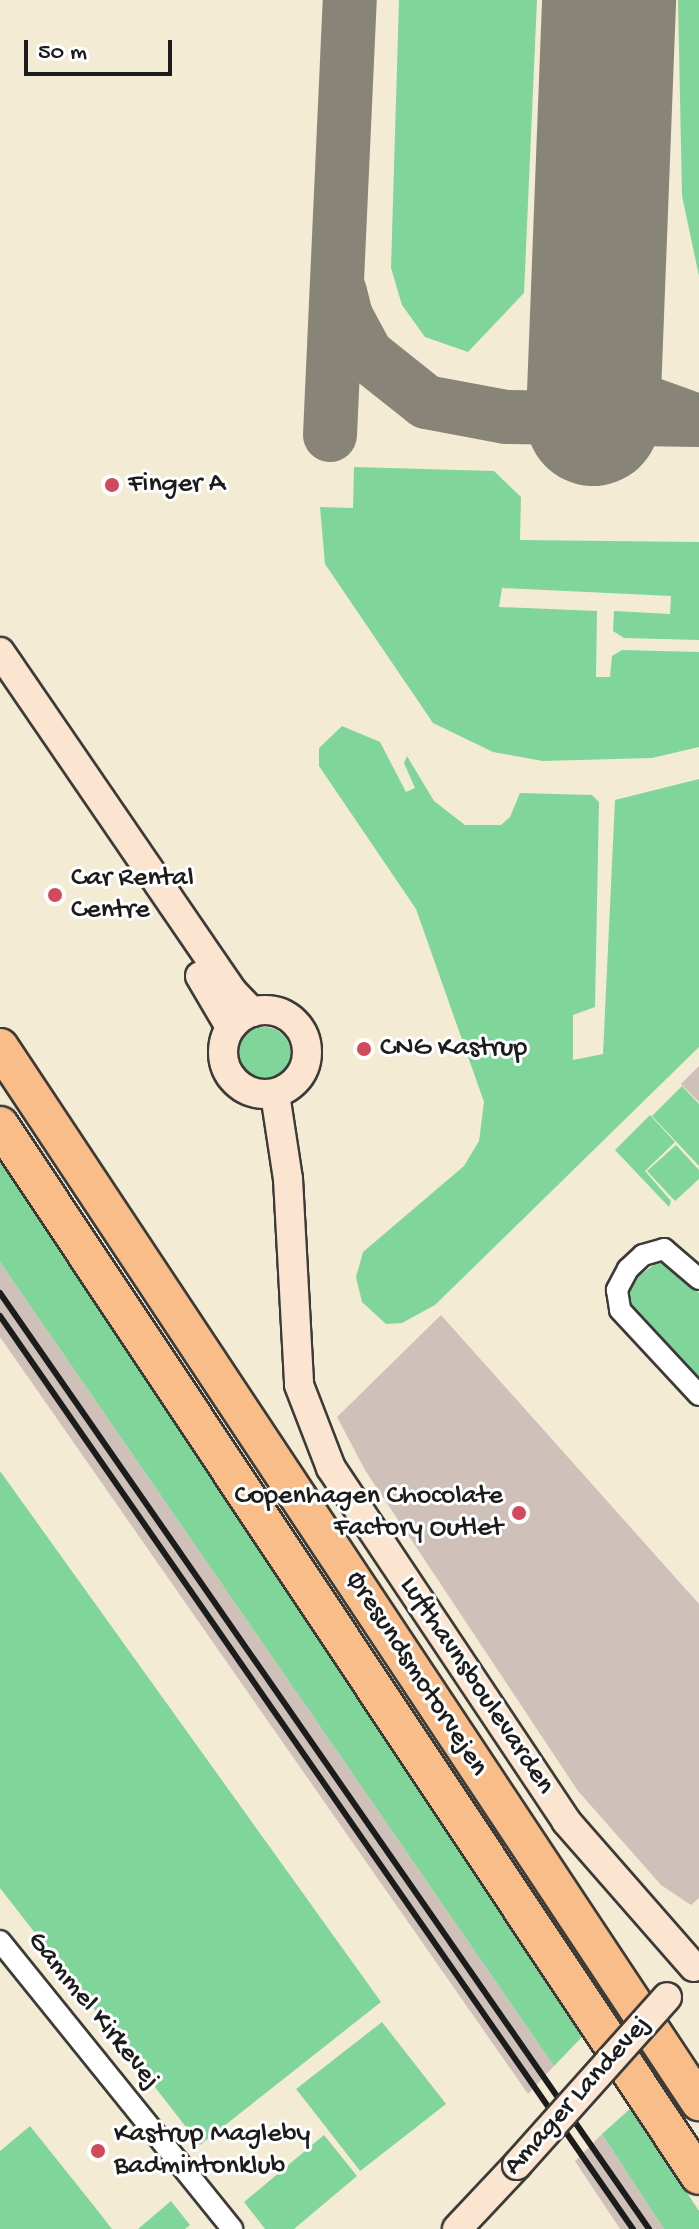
<!DOCTYPE html>
<meta charset="utf-8">
<style>
body{margin:0}
#map{position:relative;width:699px;height:2229px;overflow:hidden;background:#f4ebd5;font-family:"Gochi Hand",sans-serif}
div>[style]{position:absolute}
[style*='--x']{left:calc(var(--x)*1px);top:calc(var(--y)*1px);width:calc(var(--w)*1px);rotate:calc(var(--a)*1deg)}
.industrial>*{inset:0;background:#cfc0ba}
.green>*{inset:0;background:#80d69a;transform-origin:0 0}
.round{border-radius:50%}
.taxiway>*{height:54px;margin:-27px;padding:0 27px;transform-origin:27px;border-radius:27px;background:#888478}
.runway>*{height:134px;margin:-67px;padding:0 67px;transform-origin:67px;border-radius:67px;background:#888478}
.roads{filter:drop-shadow(2px 0 #3c3b38) drop-shadow(-2px 0 #3c3b38) drop-shadow(0 2px #3c3b38) drop-shadow(0 -2px #3c3b38)}
.street>*{height:20px;margin:-10px;padding:0 10px;transform-origin:10px;border-radius:10px;background:#fff}
.secondary>*{height:28px;margin:-14px;padding:0 14px;transform-origin:14px;border-radius:14px;background:#fce5d0}
.secondary>.ring{margin:-14px;padding:0;box-sizing:content-box;background:none;border:28px solid #fce5d0;border-radius:50%}
.highway>*{height:36px;margin:-18px;padding:0 18px;transform-origin:18px;border-radius:18px;background:#f8bd89}
.rail>*{height:6px;margin:-3px;padding:0 3px;transform-origin:3px;border-radius:3px;background:#1c1c1c}
.bridges{filter:drop-shadow(2px 0 #3c3b38) drop-shadow(-2px 0 #3c3b38) drop-shadow(0 2px #3c3b38) drop-shadow(0 -2px #3c3b38)}
.secondary-bridge>*{height:28px;margin:-14px;padding:0 14px;transform-origin:14px;border-radius:14px;background:#fce5d0}
.dots>*{width:22px;height:22px;translate:-50% -50%;box-sizing:border-box;border:4px solid #fff;border-radius:50%}
span{translate:-50% -50%;white-space:nowrap;text-align:center;line-height:1.15;-webkit-text-stroke:6px #fff;paint-order:stroke}
.poi-label{font-size:28px;color:#1c1c1c}
.left{translate:0 -50%;text-align:left}
.right{translate:-100% -50%;text-align:right}
.street-label{font-size:28px;color:#1c1c1c}
.scale{position:absolute;left:24px;top:40px;width:148px;height:36px;box-sizing:border-box;border:4px solid #1c1c1c;border-top:0;padding-left:10px;font-size:24px;line-height:28px;white-space:nowrap;color:#1c1c1c;-webkit-text-stroke:6px #fff;paint-order:stroke}
</style>
<div id="map">
<div class="industrial">
<i style="clip-path:polygon(699px 1066px,699px 1102px,681px 1084px)"></i>
<i style="clip-path:polygon(0 1262px,554px 2066px,528px 2094px,0 1337px)"></i>
<i style="clip-path:polygon(441px 1315px,699px 1604px,699px 1898px,691px 1905px,661px 1885px,578px 1791px,365px 1470px,337px 1417px)"></i>
<i style="clip-path:polygon(602px 2134px,664px 2229px,620px 2229px,575px 2161px)"></i>
</div>
<div class="green">
<i style="clip-path:polygon(399px 0,537px 0,524px 293px,468px 352px,425px 337px,402px 305px,391px 268px)"></i>
<i style="clip-path:polygon(678px 0,699px 0,699px 276px,682px 196px)"></i>
<i style="clip-path:polygon(354px 467px,494px 471px,521px 497px,520px 540px,699px 542px,699px 640px,624px 638px,613px 631px,614px 611px,670px 614px,671px 596px,502px 588px,499px 607px,597px 611px,596px 677px,610px 677px,612px 656px,622px 650px,699px 652px,699px 747px,652px 758px,543px 761px,493px 752px,433px 723px,325px 564px,320px 507px,353px 508px)"></i>
<i style="clip-path:polygon(342px 726px,380px 742px,406px 792px,415px 788px,404px 763px,407px 756px,434px 801px,465px 825px,501px 825px,510px 817px,520px 793px,592px 795px,599px 802px,595px 1007px,573px 1015px,573px 1060px,603px 1054px,615px 800px,699px 779px,699px 1047px,435px 1305px,402px 1323px,386px 1324px,362px 1302px,356px 1277px,363px 1252px,464px 1166px,479px 1141px,484px 1102px,416px 909px,319px 766px,319px 748px)"></i>
<i class="round" style="left:237px;top:1027px;width:54px;height:54px"></i>
<i style="clip-path:polygon(682px 1086px,699px 1104px,699px 1166px,652px 1116px)"></i>
<i style="clip-path:polygon(650px 1115px,675px 1142px,645px 1171px,671px 1201px,669px 1207px,615px 1150px)"></i>
<i style="clip-path:polygon(676px 1145px,699px 1170px,699px 1179px,675px 1201px,647px 1171px)"></i>
<i style="clip-path:polygon(0 1162px,583px 2036px,554px 2066px,0 1262px)"></i>
<i style="clip-path:polygon(659px 1261px,676px 1267px,699px 1293px,699px 1388px,627px 1302px,632px 1281px)"></i>
<i style="clip-path:polygon(0 1471px,381px 2002px,200px 2145px,0 1888px)"></i>
<i style="left:382px;top:2022px;width:104px;height:109px;rotate:52deg"></i>
<i style="clip-path:polygon(631px 2108px,699px 2211px,699px 2229px,664px 2229px,602px 2134px)"></i>
<i style="clip-path:polygon(30px 2126px,98px 2211px,112px 2229px,0 2229px,0 2151px)"></i>
<i style="clip-path:polygon(324px 2135px,357px 2176px,294px 2229px,265px 2229px,244px 2202px)"></i>
<i style="clip-path:polygon(171px 2201px,190px 2225px,185px 2229px,138px 2229px)"></i>
</div>
<div class="taxiway">
<i style="--x:340;--y:292;--w:25;--a:76"></i>
<i style="--x:346;--y:316;--w:44;--a:61.7"></i>
<i style="--x:367;--y:355;--w:75;--a:38.5"></i>
<i style="--x:426;--y:402;--w:81;--a:10.6"></i>
<i style="--x:506;--y:417;--w:193;--a:0.9"></i>
<i style="--x:598;--y:314;--w:44;--a:76.9"></i>
<i style="--x:608;--y:357;--w:40;--a:55.1"></i>
<i style="--x:631;--y:390;--w:18;--a:41"></i>
<i style="--x:645;--y:402;--w:45;--a:19.7"></i>
<i style="--x:330;--y:435;--w:435;--a:-87.4"></i>
</div>
<div class="runway">
<i style="--x:593;--y:419;--w:419;--a:-87.8"></i>
</div>
<div class="roads">
<div class="street">
<i style="--x:699;--y:1279;--w:46;--a:-139.4"></i>
<i style="--x:664;--y:1249;--w:22;--a:164"></i>
<i style="--x:643;--y:1255;--w:21;--a:137"></i>
<i style="--x:628;--y:1269;--w:24;--a:118"></i>
<i style="--x:617;--y:1290;--w:20;--a:81"></i>
<i style="--x:620;--y:1310;--w:116;--a:47.1"></i>
<i style="--x:0;--y:1941;--w:370;--a:51.1"></i>
</div>
<div class="secondary">
<i style="--x:0;--y:652;--w:412;--a:55.6"></i>
<i style="--x:233;--y:992;--w:28;--a:46"></i>
<i style="--x:200;--y:976;--w:59;--a:59.5"></i>
<i class="ring" style="left:223px;top:1010px;width:56px;height:56px"></i>
<i style="--x:275;--y:1094;--w:86;--a:81.3"></i>
<i style="--x:288;--y:1179;--w:206;--a:86.9"></i>
<i style="--x:299;--y:1385;--w:89;--a:68.9"></i>
<i style="--x:331;--y:1468;--w:424;--a:56.3"></i>
<i style="--x:566;--y:1821;--w:194;--a:48.8"></i>
<i style="--x:457;--y:2229;--w:88;--a:-46.8"></i>
</div>
<div class="highway">
<i style="--x:0;--y:1047;--w:1266;--a:56.47"></i>
<i style="--x:0;--y:1125;--w:1262;--a:56.37"></i>
</div>
</div>
<div class="rail">
<i style="--x:0;--y:1293;--w:1139;--a:55.26"></i>
<i style="--x:0;--y:1316;--w:1111;--a:55.27"></i>
</div>
<div class="bridges">
<div class="secondary-bridge">
<i style="--x:517;--y:2165;--w:225;--a:-48.2"></i>
</div>
</div>
<div class="dots">
<i style="left:112px;top:485px;background:#d1495b"></i>
<i style="left:55px;top:895px;background:#d1495b"></i>
<i style="left:364px;top:1049px;background:#d1495b"></i>
<i style="left:519px;top:1513px;background:#d1495b"></i>
<i style="left:98px;top:2151px;background:#d1495b"></i>
</div>
<div class="poi-label">
<span class="left" style="left:128px;top:485px">Finger A</span>
<span class="left" style="left:71px;top:895px">Car Rental<br>Centre</span>
<span class="left" style="left:380px;top:1049px">CNG Kastrup</span>
<span class="right" style="left:503px;top:1513px">Copenhagen Chocolate<br>Factory Outlet</span>
<span class="left" style="left:114px;top:2151px">Kastrup Magleby<br>Badmintonklub</span>
</div>
<div class="street-label">
<span style="left:416px;top:1674px;rotate:57deg">Øresundsmotorvejen</span>
<span style="left:476px;top:1686px;rotate:56deg">Lufthavnsboulevarden</span>
<span style="left:93px;top:2011px;rotate:51deg">Gammel Kirkevej</span>
<span style="left:578px;top:2096px;rotate:-48deg">Amager Landevej</span>
</div>
<div class="scale">50 m</div>
</div>
